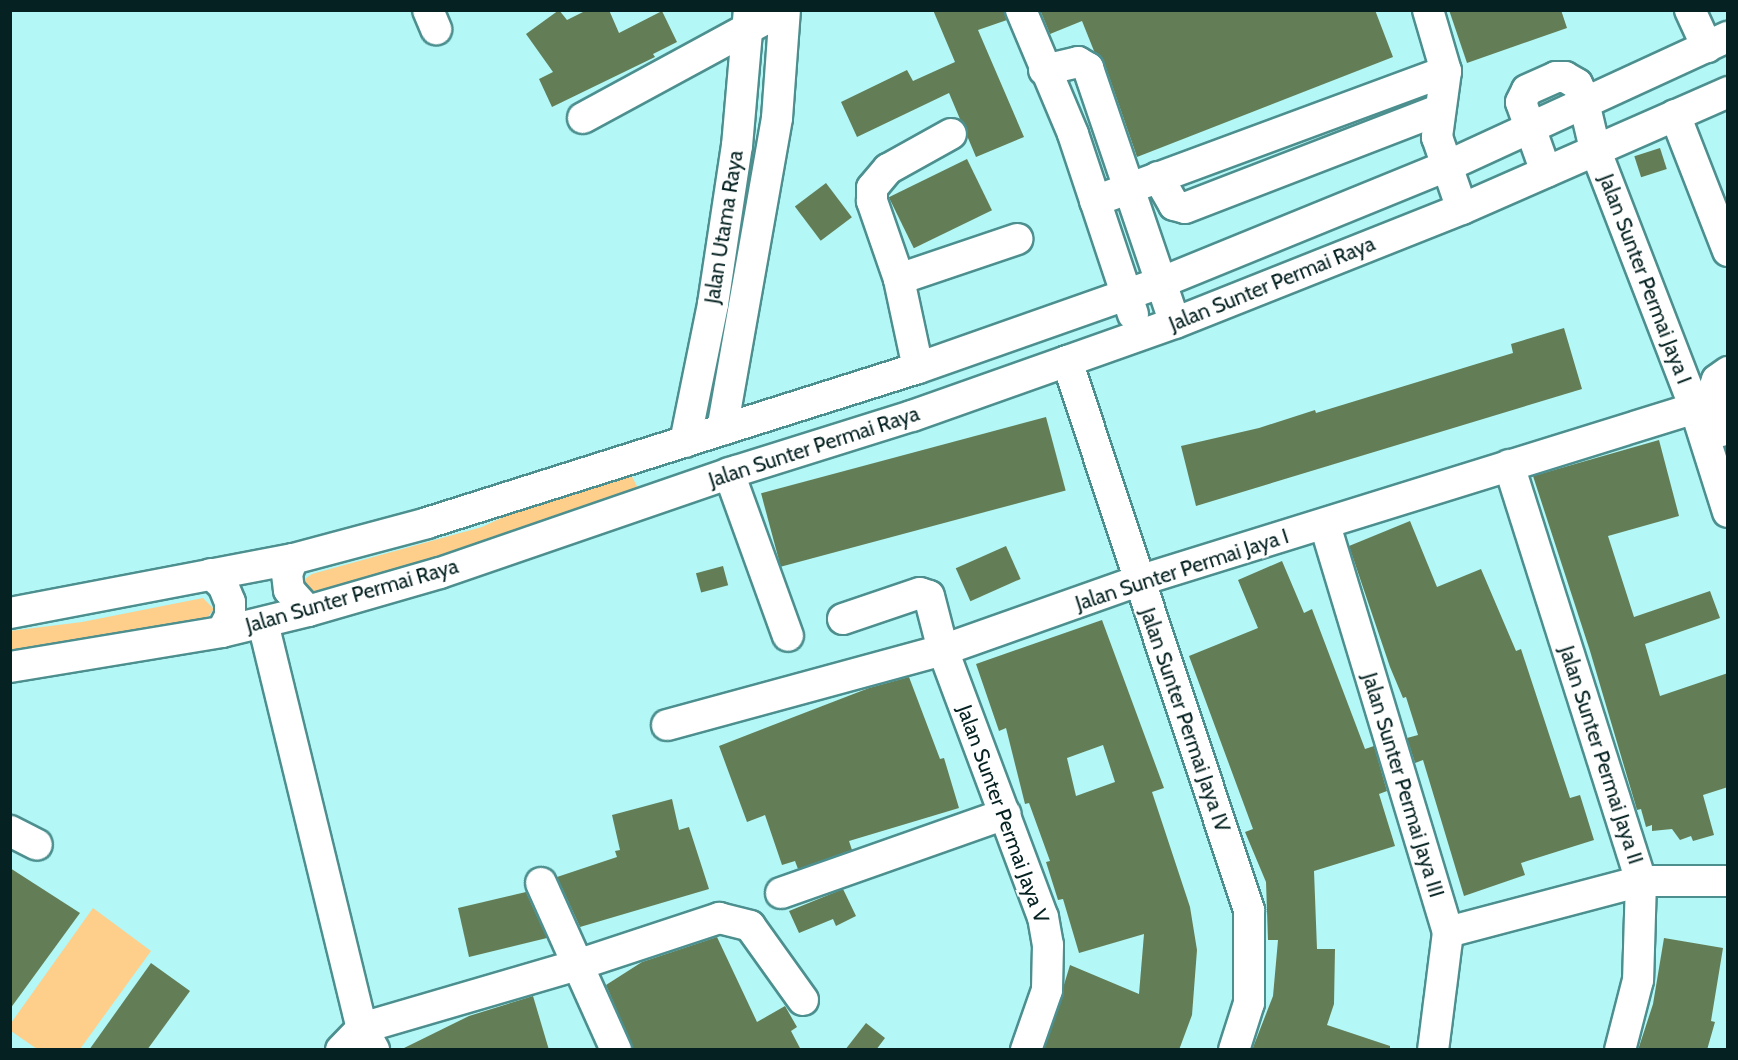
<!DOCTYPE html>
<style>
body{margin:0}
#map{position:relative;width:1738px;height:1060px;overflow:hidden;background:#b3f7f6;font-family:Cabin,sans-serif}
div>[style]{position:absolute}
[style*='--x']{left:calc(var(--x)*1px);top:calc(var(--y)*1px);width:calc(var(--w)*1px);rotate:calc(var(--a)*1deg)}
.green>*{inset:0;background:#fece8b}
.building>*{inset:0;background:#637e56;transform-origin:0 0}
.roads{filter:drop-shadow(2px 0 #4d8f8f) drop-shadow(-2px 0 #4d8f8f) drop-shadow(0 2px #4d8f8f) drop-shadow(0 -2px #4d8f8f)}
.minor>*{height:30px;margin:-15px;padding:0 15px;transform-origin:15px;border-radius:15px;background:#fff}
span{translate:-50% -50%;white-space:nowrap;text-align:center;line-height:1.15;-webkit-text-stroke:4.5px #fff;paint-order:stroke}
.street-label{font-size:21px;color:#052121}
.frame{position:absolute;inset:0;border:12px solid #052121;pointer-events:none}
</style>
<div id="map">
<div class="green">
<i style="clip-path:polygon(629px 471px,639px 490px,419px 566px,312px 593px,302px 588px,302px 581px,312px 574px,482px 527px,560px 491px)"></i>
<i style="clip-path:polygon(203px 598px,214px 609px,207px 618px,71px 644px,11px 650px,10px 631px,82px 622px)"></i>
<i style="clip-path:polygon(93px 908px,151px 951px,80px 1049px,37px 1049px,11px 1031px,11px 1023px)"></i>
</div>
<div class="building">
<i style="clip-path:polygon(559px 10px,567px 20px,587px 10px,609px 10px,619px 33px,662px 11px,677px 42px,653px 54px,655px 57px,552px 107px,539px 79px,553px 72px,526px 34px)"></i>
<i style="clip-path:polygon(933px 10px,1004px 10px,1007px 20px,978px 30px,1024px 137px,976px 157px,949px 93px,857px 137px,841px 102px,907px 70px,913px 81px,955px 62px)"></i>
<i style="clip-path:polygon(1040px 10px,1375px 10px,1393px 57px,1137px 157px,1104px 62px,1094px 51px,1082px 21px,1050px 34px)"></i>
<i style="clip-path:polygon(1449px 10px,1561px 10px,1567px 28px,1467px 63px)"></i>
<i style="left:1660px;top:148px;width:22px;height:27px;rotate:72deg"></i>
<i style="left:967px;top:159px;width:57px;height:87px;rotate:64deg"></i>
<i style="left:826px;top:183px;width:43px;height:39px;rotate:53deg"></i>
<i style="clip-path:polygon(1564px 328px,1582px 389px,1196px 506px,1181px 446px,1259px 428px,1315px 410px,1316px 413px,1483px 362px,1513px 353px,1511px 344px)"></i>
<i style="left:1046px;top:417px;width:76px;height:295px;rotate:75deg"></i>
<i style="clip-path:polygon(1659px 440px,1679px 516px,1608px 536px,1634px 617px,1710px 591px,1720px 618px,1645px 644px,1660px 696px,1728px 673px,1728px 787px,1703px 795px,1714px 835px,1693px 841px,1691px 836px,1680px 840px,1672px 829px,1652px 831px,1652px 825px,1646px 827px,1641px 809px,1637px 810px,1590px 651px,1533px 476px)"></i>
<i style="clip-path:polygon(1410px 521px,1437px 587px,1481px 569px,1516px 651px,1521px 649px,1570px 798px,1580px 795px,1594px 840px,1521px 863px,1525px 875px,1464px 896px,1423px 760px,1415px 763px,1407px 738px,1418px 735px,1406px 697px,1403px 698px,1390px 667px,1349px 546px)"></i>
<i style="left:1006px;top:546px;width:36px;height:55px;rotate:66deg"></i>
<i style="clip-path:polygon(1282px 561px,1304px 613px,1312px 609px,1365px 749px,1374px 746px,1387px 791px,1379px 794px,1395px 846px,1314px 871px,1317px 949px,1335px 949px,1334px 1004px,1327px 1025px,1390px 1046px,1390px 1050px,1252px 1050px,1273px 996px,1278px 940px,1268px 940px,1266px 882px,1245px 832px,1253px 829px,1189px 656px,1258px 628px,1238px 580px)"></i>
<i style="left:723px;top:566px;width:20px;height:28px;rotate:75deg"></i>
<i style="clip-path:polygon(evenodd,1102px 620px,1164px 788px,1152px 792px,1190px 907px,1197px 950px,1192px 1015px,1179px 1050px,1044px 1050px,1070px 965px,1139px 994px,1144px 934px,1079px 953px,1063px 899px,1058px 900px,1046px 862px,1050px 861px,1029px 803px,1025px 804px,1006px 728px,999px 731px,976px 664px,1102px 620px,1103px 745px,1115px 782px,1076px 796px,1067px 758px,1103px 745px)"></i>
<i style="clip-path:polygon(909px 677px,940px 759px,944px 758px,959px 808px,849px 841px,852px 850px,798px 869px,795px 861px,782px 865px,765px 815px,747px 822px,719px 746px,869px 688px)"></i>
<i style="clip-path:polygon(672px 799px,679px 830px,689px 827px,709px 889px,580px 927px,557px 877px,617px 857px,615px 851px,620px 850px,612px 815px)"></i>
<i style="clip-path:polygon(10px 868px,80px 913px,10px 1009px)"></i>
<i style="clip-path:polygon(843px 889px,856px 916px,836px 926px,833px 919px,799px 933px,789px 911px)"></i>
<i style="clip-path:polygon(526px 892px,547px 938px,469px 957px,458px 908px)"></i>
<i style="clip-path:polygon(717px 937px,757px 1022px,785px 1006px,797px 1027px,791px 1031px,801px 1050px,634px 1050px,606px 985px,642px 962px)"></i>
<i style="clip-path:polygon(1664px 938px,1723px 948px,1711px 1021px,1715px 1022px,1707px 1050px,1638px 1050px,1653px 1004px)"></i>
<i style="clip-path:polygon(151px 963px,190px 991px,147px 1050px,89px 1050px)"></i>
<i style="clip-path:polygon(533px 996px,549px 1050px,400px 1050px,469px 1016px)"></i>
<i style="clip-path:polygon(866px 1023px,885px 1038px,876px 1050px,845px 1050px)"></i>
</div>
<div class="roads">
<div class="minor">
<i style="--x:428;--y:10;--w:21;--a:67"></i>
<i style="--x:1021;--y:10;--w:134;--a:67.2"></i>
<i style="--x:1073;--y:134;--w:190;--a:71.6"></i>
<i style="--x:1428;--y:10;--w:64;--a:73.6"></i>
<i style="--x:1446;--y:71;--w:67;--a:97.8"></i>
<i style="--x:1437;--y:137;--w:76;--a:70.9"></i>
<i style="--x:1690;--y:10;--w:41;--a:65.3"></i>
<i style="--x:1044;--y:70;--w:35;--a:-13"></i>
<i style="--x:1078;--y:62;--w:12;--a:31"></i>
<i style="--x:1088;--y:68;--w:269;--a:71.2"></i>
<i style="--x:1675;--y:115;--w:146;--a:68.7"></i>
<i style="--x:583;--y:118;--w:204;--a:-28.5"></i>
<i style="--x:1546;--y:172;--w:74;--a:-109.7"></i>
<i style="--x:1521;--y:102;--w:13;--a:-63"></i>
<i style="--x:1527;--y:90;--w:32;--a:-24"></i>
<i style="--x:1556;--y:77;--w:9;--a:0"></i>
<i style="--x:1565;--y:77;--w:14;--a:30"></i>
<i style="--x:1577;--y:84;--w:11;--a:63"></i>
<i style="--x:1582;--y:94;--w:57;--a:76.7"></i>
<i style="--x:1595;--y:149;--w:278;--a:68.9"></i>
<i style="--x:1158;--y:177;--w:32;--a:60"></i>
<i style="--x:1174;--y:205;--w:11;--a:15"></i>
<i style="--x:1185;--y:208;--w:272;--a:-21.1"></i>
<i style="--x:1095;--y:201;--w:374;--a:-20.3"></i>
<i style="--x:899;--y:279;--w:125;--a:-18.7"></i>
<i style="--x:1067;--y:361;--w:578;--a:71.66"></i>
<i style="--x:1249;--y:910;--w:93;--a:90"></i>
<i style="--x:1249;--y:1003;--w:49;--a:107.7"></i>
<i style="--x:918;--y:368;--w:91;--a:-102.1"></i>
<i style="--x:899;--y:279;--w:83;--a:-109.1"></i>
<i style="--x:872;--y:201;--w:13;--a:-90"></i>
<i style="--x:872;--y:188;--w:25;--a:-50"></i>
<i style="--x:888;--y:169;--w:72;--a:-29.1"></i>
<i style="--x:722;--y:430;--w:317;--a:-80"></i>
<i style="--x:777;--y:118;--w:108;--a:-85.8"></i>
<i style="--x:1721;--y:431;--w:36;--a:-106"></i>
<i style="--x:1711;--y:396;--w:17;--a:-69"></i>
<i style="--x:1717;--y:380;--w:14;--a:-36"></i>
<i style="--x:685;--y:442;--w:141;--a:-78.5"></i>
<i style="--x:713;--y:304;--w:160;--a:-81.4"></i>
<i style="--x:737;--y:146;--w:137;--a:-85"></i>
<i style="--x:1509;--y:465;--w:436;--a:72.4"></i>
<i style="--x:1641;--y:881;--w:99;--a:91.7"></i>
<i style="--x:1638;--y:980;--w:72;--a:104.4"></i>
<i style="--x:729;--y:473;--w:173;--a:70.1"></i>
<i style="--x:1325;--y:525;--w:425;--a:73.2"></i>
<i style="--x:1448;--y:932;--w:119;--a:97.2"></i>
<i style="--x:293;--y:559;--w:16;--a:112"></i>
<i style="--x:287;--y:574;--w:16;--a:83"></i>
<i style="--x:289;--y:590;--w:28;--a:48"></i>
<i style="--x:211;--y:574;--w:16;--a:43"></i>
<i style="--x:223;--y:585;--w:18;--a:68"></i>
<i style="--x:230;--y:602;--w:14;--a:90"></i>
<i style="--x:230;--y:616;--w:18;--a:117"></i>
<i style="--x:10;--y:613;--w:288;--a:-10.8"></i>
<i style="--x:293;--y:559;--w:139;--a:-15"></i>
<i style="--x:427;--y:523;--w:515;--a:-17.52"></i>
<i style="--x:918;--y:368;--w:256;--a:-19.4"></i>
<i style="--x:1160;--y:283;--w:310;--a:-22.2"></i>
<i style="--x:1447;--y:166;--w:309;--a:-24.7"></i>
<i style="--x:843;--y:619;--w:81;--a:-18.7"></i>
<i style="--x:920;--y:593;--w:9;--a:18"></i>
<i style="--x:929;--y:596;--w:56;--a:75.5"></i>
<i style="--x:943;--y:650;--w:285;--a:69.5"></i>
<i style="--x:1043;--y:917;--w:28;--a:80"></i>
<i style="--x:1048;--y:945;--w:45;--a:91.3"></i>
<i style="--x:1047;--y:990;--w:64;--a:109.3"></i>
<i style="--x:263;--y:623;--w:417;--a:76.3"></i>
<i style="--x:362;--y:1028;--w:25;--a:61"></i>
<i style="--x:10;--y:667;--w:215;--a:-9.4"></i>
<i style="--x:222;--y:632;--w:89;--a:-13.7"></i>
<i style="--x:308;--y:611;--w:137;--a:-16.1"></i>
<i style="--x:440;--y:573;--w:313;--a:-19"></i>
<i style="--x:736;--y:471;--w:184;--a:-17.4"></i>
<i style="--x:912;--y:416;--w:279;--a:-19.5"></i>
<i style="--x:1175;--y:323;--w:309;--a:-21.7"></i>
<i style="--x:1462;--y:209;--w:291;--a:-23.7"></i>
<i style="--x:667;--y:725;--w:286;--a:-15.2"></i>
<i style="--x:943;--y:650;--w:207;--a:-19.5"></i>
<i style="--x:1138;--y:581;--w:583;--a:-17.25"></i>
<i style="--x:1695;--y:408;--w:109;--a:72.4"></i>
<i style="--x:10;--y:831;--w:30;--a:27"></i>
<i style="--x:541;--y:883;--w:183;--a:65.8"></i>
<i style="--x:781;--y:893;--w:238;--a:-19.4"></i>
<i style="--x:1448;--y:932;--w:200;--a:-14.8"></i>
<i style="--x:1641;--y:881;--w:87;--a:0"></i>
<i style="--x:341;--y:1050;--w:30;--a:-46"></i>
<i style="--x:362;--y:1028;--w:224;--a:-16.3"></i>
<i style="--x:577;--y:965;--w:150;--a:-18.3"></i>
<i style="--x:719;--y:918;--w:32;--a:14"></i>
<i style="--x:750;--y:926;--w:91;--a:54.4"></i>
</div>
</div>
<div class="street-label">
<span style="left:724px;top:227px;rotate:-81deg">Jalan Utama Raya</span>
<span style="left:1645px;top:279px;rotate:69deg">Jalan Sunter Permai Jaya I</span>
<span style="left:1272px;top:284px;rotate:-22deg">Jalan Sunter Permai Raya</span>
<span style="left:814px;top:447px;rotate:-18deg">Jalan Sunter Permai Raya</span>
<span style="left:1182px;top:570px;rotate:-18deg">Jalan Sunter Permai Jaya I</span>
<span style="left:352px;top:596px;rotate:-16deg">Jalan Sunter Permai Raya</span>
<span style="left:1185px;top:720px;rotate:71deg">Jalan Sunter Permai Jaya IV</span>
<span style="left:1601px;top:755px;rotate:72deg">Jalan Sunter Permai Jaya II</span>
<span style="left:1403px;top:785px;rotate:73deg">Jalan Sunter Permai Jaya III</span>
<span style="left:1003px;top:814px;rotate:70deg">Jalan Sunter Permai Jaya V</span>
</div>
<div class="frame"></div>
</div>
